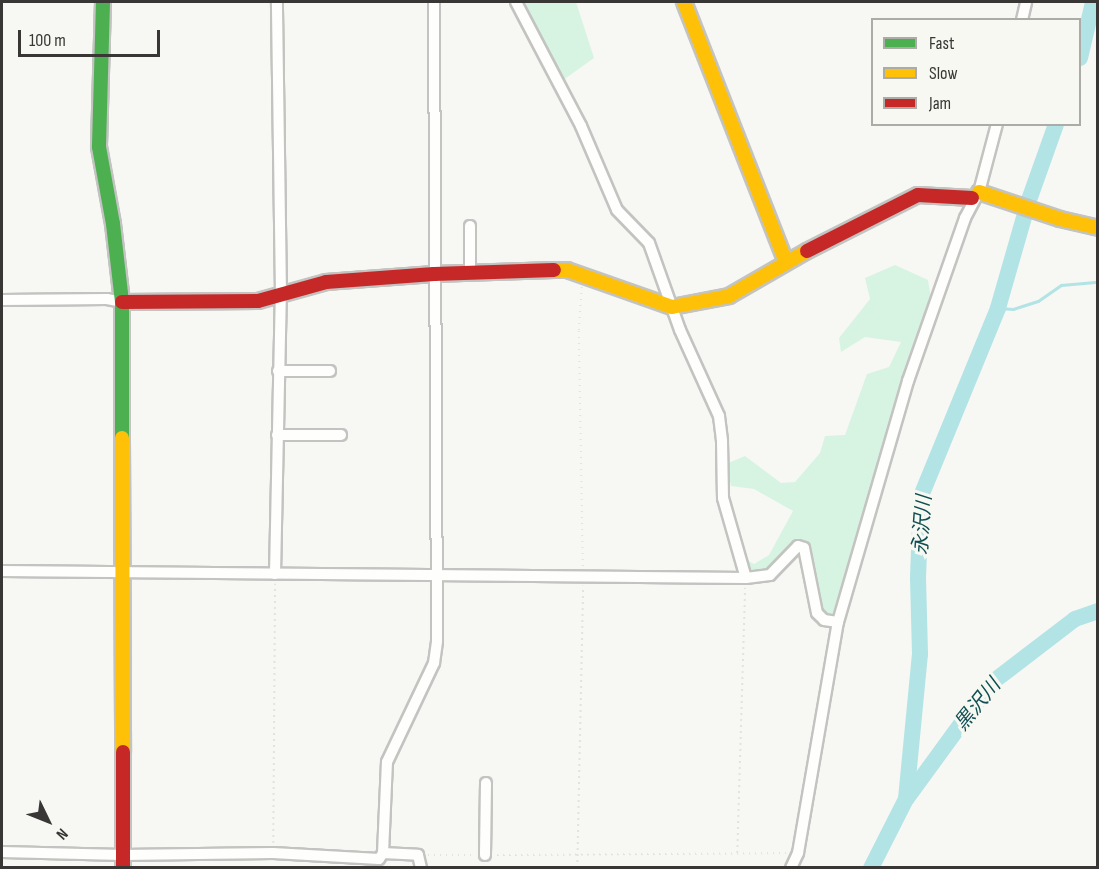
<!DOCTYPE html>
<meta charset="utf-8">
<style>
body{margin:0}
#map{position:relative;width:1099px;height:869px;overflow:hidden;background:#f7f7f4;font-family:"Sofia Sans Condensed","Noto Sans JP",sans-serif}
div>[style]{position:absolute}
[style*='--x']{left:calc(var(--x)*1px);top:calc(var(--y)*1px);width:calc(var(--w)*1px);rotate:calc(var(--a)*1deg)}
.green>*{inset:0;background:#d7f4e2}
.stream>*{height:3px;margin:-1.5px;padding:0 1.5px;transform-origin:1.5px;border-radius:1.5px;background:#b2e3e5}
.river>*{height:16px;margin:-8px;padding:0 8px;transform-origin:8px;border-radius:8px;background:#b2e3e5}
.path>*{height:1.5px;margin-top:-0.75px;transform-origin:0;background:repeating-linear-gradient(90deg,#e2e2e1 0 1.5px,transparent 0 6px)}
.roads{filter:drop-shadow(2px 0 #c3c3c1) drop-shadow(-2px 0 #c3c3c1) drop-shadow(0 2px #c3c3c1) drop-shadow(0 -2px #c3c3c1)}
.street>*{height:10px;margin:-5px;padding:0 5px;transform-origin:5px;border-radius:5px;background:#fefefd}
.fast>*{height:14px;margin:-7px;padding:0 7px;transform-origin:7px;border-radius:7px;background:#4caf50}
.slow>*{height:14px;margin:-7px;padding:0 7px;transform-origin:7px;border-radius:7px;background:#ffc107}
.jam>*{height:14px;margin:-7px;padding:0 7px;transform-origin:7px;border-radius:7px;background:#c62828}
span{translate:-50% -50%;white-space:nowrap;text-align:center;line-height:1.15;-webkit-text-stroke:6px #f8f8f3;paint-order:stroke}
.water-label{font-size:20px;color:#0f4f52;font-style:italic}
.frame{position:absolute;inset:0;border:3px solid #383736;pointer-events:none}
.legend{position:absolute;left:871px;top:18px;width:210px;height:108px;box-sizing:border-box;background:#f8f8f3;border:2px solid #ababa7;margin:0;padding:8px 10px;list-style:none;font-size:18px;color:#383736}
.legend li{display:flex;align-items:center;gap:12px;height:30px}
.legend b{width:30px;border:2px solid #ababa7}
.north{position:absolute;left:18px;top:791px;width:60px;height:60px;-webkit-text-stroke:4px #f8f8f3;paint-order:stroke;rotate:133deg;font-size:16px;font-weight:700;line-height:24px;text-align:center;color:#383736}
.north::after{content:'';display:block;margin:auto;width:21px;height:27px;background:#383736;clip-path:polygon(50% 0,100% 100%,50% 72%,0 100%)}
.scale{position:absolute;left:18px;top:30px;width:142px;height:27px;box-sizing:border-box;border:3px solid #383736;border-top:0;padding-left:8px;font-size:18px;line-height:21px;white-space:nowrap;color:#383736;-webkit-text-stroke:4px #f8f8f3;paint-order:stroke}
</style>
<div id="map">
<div class="green">
<i style="clip-path:polygon(517px 2px,576px 2px,594px 58px,559px 83px)"></i>
<i style="clip-path:polygon(895px 265px,928px 280px,933px 310px,836px 617px,822px 612px,807px 546px,796px 541px,771px 570px,750px 574px,743px 558px,754px 564px,769px 555px,793px 511px,754px 489px,731px 486px,726px 464px,745px 456px,781px 483px,795px 482px,820px 453px,825px 436px,845px 435px,867px 374px,889px 367px,901px 342px,865px 337px,841px 352px,839px 338px,870px 299px,865px 278px)"></i>
</div>
<div class="stream">
<i style="--x:998;--y:308;--w:15;--a:4"></i>
<i style="--x:1013;--y:309;--w:26;--a:-18"></i>
<i style="--x:1038;--y:301;--w:28;--a:-35"></i>
<i style="--x:1061;--y:285;--w:37;--a:-5"></i>
</div>
<div class="river">
<i style="--x:1080;--y:58;--w:57;--a:-76.9"></i>
<i style="--x:907;--y:798;--w:141;--a:-53.9"></i>
<i style="--x:990;--y:684;--w:107;--a:-37.4"></i>
<i style="--x:1075;--y:619;--w:24;--a:-19"></i>
<i style="--x:871;--y:868;--w:77;--a:-63.1"></i>
<i style="--x:906;--y:799;--w:146;--a:-84.5"></i>
<i style="--x:920;--y:654;--w:76;--a:-91.5"></i>
<i style="--x:918;--y:578;--w:82;--a:-87.9"></i>
<i style="--x:921;--y:496;--w:203;--a:-67.7"></i>
<i style="--x:998;--y:308;--w:112;--a:-74"></i>
<i style="--x:1029;--y:200;--w:81;--a:-70.4"></i>
</div>
<div class="path">
<i style="--x:582;--y:287;--w:44;--a:93.9"></i>
<i style="--x:579;--y:331;--w:236;--a:89"></i>
<i style="--x:273;--y:843;--w:259;--a:-89.6"></i>
<i style="--x:737;--y:853;--w:265;--a:-88.3"></i>
<i style="--x:428;--y:855;--w:46;--a:0"></i>
<i style="--x:497;--y:855;--w:289;--a:-0.4"></i>
<i style="--x:577;--y:868;--w:282;--a:-88.8"></i>
</div>
<div class="roads">
<div class="street">
<i style="--x:516;--y:2;--w:140;--a:62.3"></i>
<i style="--x:581;--y:126;--w:91;--a:66.8"></i>
<i style="--x:617;--y:210;--w:46;--a:45.9"></i>
<i style="--x:649;--y:243;--w:92;--a:70.4"></i>
<i style="--x:680;--y:330;--w:94;--a:65.6"></i>
<i style="--x:719;--y:416;--w:25;--a:83"></i>
<i style="--x:722;--y:441;--w:57;--a:89"></i>
<i style="--x:723;--y:498;--w:83;--a:74"></i>
<i style="--x:1022;--y:20;--w:18;--a:-77"></i>
<i style="--x:470;--y:226;--w:47;--a:90"></i>
<i style="--x:2;--y:300;--w:105;--a:-0.5"></i>
<i style="--x:107;--y:299;--w:15;--a:11"></i>
<i style="--x:278;--y:371;--w:52;--a:0"></i>
<i style="--x:277;--y:435;--w:64;--a:0"></i>
<i style="--x:2;--y:571;--w:744;--a:0.54"></i>
<i style="--x:746;--y:578;--w:24;--a:-7"></i>
<i style="--x:770;--y:575;--w:40;--a:-46"></i>
<i style="--x:798;--y:546;--w:6;--a:18"></i>
<i style="--x:804;--y:548;--w:66;--a:78.7"></i>
<i style="--x:817;--y:613;--w:10;--a:45"></i>
<i style="--x:824;--y:620;--w:14;--a:8"></i>
<i style="--x:275;--y:574;--w:279;--a:-88.8"></i>
<i style="--x:281;--y:295;--w:293;--a:-90.8"></i>
<i style="--x:2;--y:852;--w:121;--a:1.4"></i>
<i style="--x:123;--y:855;--w:150;--a:-0.8"></i>
<i style="--x:273;--y:853;--w:106;--a:3.2"></i>
<i style="--x:379;--y:859;--w:7;--a:-56"></i>
<i style="--x:383;--y:853;--w:91;--a:-87.5"></i>
<i style="--x:387;--y:762;--w:110;--a:-64.6"></i>
<i style="--x:434;--y:663;--w:22;--a:-82"></i>
<i style="--x:437;--y:641;--w:639;--a:-90.27"></i>
<i style="--x:383;--y:853;--w:35;--a:3"></i>
<i style="--x:418;--y:855;--w:13;--a:77"></i>
<i style="--x:485;--y:855;--w:72;--a:-89.2"></i>
<i style="--x:791;--y:868;--w:17;--a:-65"></i>
<i style="--x:798;--y:853;--w:234;--a:-80.2"></i>
<i style="--x:838;--y:622;--w:251;--a:-73.8"></i>
<i style="--x:908;--y:381;--w:173;--a:-70.7"></i>
<i style="--x:965;--y:218;--w:30;--a:-62"></i>
<i style="--x:979;--y:192;--w:70;--a:-75.2"></i>
</div>
<div class="fast">
<i style="--x:103;--y:2;--w:145;--a:91.6"></i>
<i style="--x:99;--y:147;--w:78;--a:79.7"></i>
<i style="--x:113;--y:224;--w:79;--a:83.4"></i>
<i style="--x:122;--y:302;--w:136;--a:90"></i>
</div>
<div class="slow">
<i style="--x:684;--y:2;--w:279;--a:68.6"></i>
<i style="--x:979;--y:192;--w:85;--a:18.4"></i>
<i style="--x:1060;--y:219;--w:39;--a:13"></i>
<i style="--x:554;--y:270;--w:13;--a:0"></i>
<i style="--x:567;--y:270;--w:111;--a:19.4"></i>
<i style="--x:672;--y:307;--w:58;--a:-10.9"></i>
<i style="--x:729;--y:296;--w:90;--a:-30"></i>
<i style="--x:122;--y:438;--w:314;--a:89.8"></i>
</div>
<div class="jam">
<i style="--x:807;--y:251;--w:124;--a:-26.8"></i>
<i style="--x:918;--y:195;--w:54;--a:3.2"></i>
<i style="--x:122;--y:302;--w:136;--a:-0.4"></i>
<i style="--x:258;--y:301;--w:71;--a:-15.6"></i>
<i style="--x:326;--y:282;--w:108;--a:-4.2"></i>
<i style="--x:434;--y:274;--w:120;--a:-1.9"></i>
<i style="--x:123;--y:752;--w:116;--a:90"></i>
</div>
</div>
<div class="water-label">
<span style="left:923px;top:525px;rotate:-86deg">永沢川</span>
<span style="left:978px;top:705px;rotate:-51deg">黒沢川</span>
</div>
<div class="frame"></div>
<ul class="legend">
<li><b style="height:8px;background:#4caf50"></b>Fast</li>
<li><b style="height:8px;background:#ffc107"></b>Slow</li>
<li><b style="height:8px;background:#c62828"></b>Jam</li>
</ul>
<div class="north">N</div>
<div class="scale">100 m</div>
</div>
